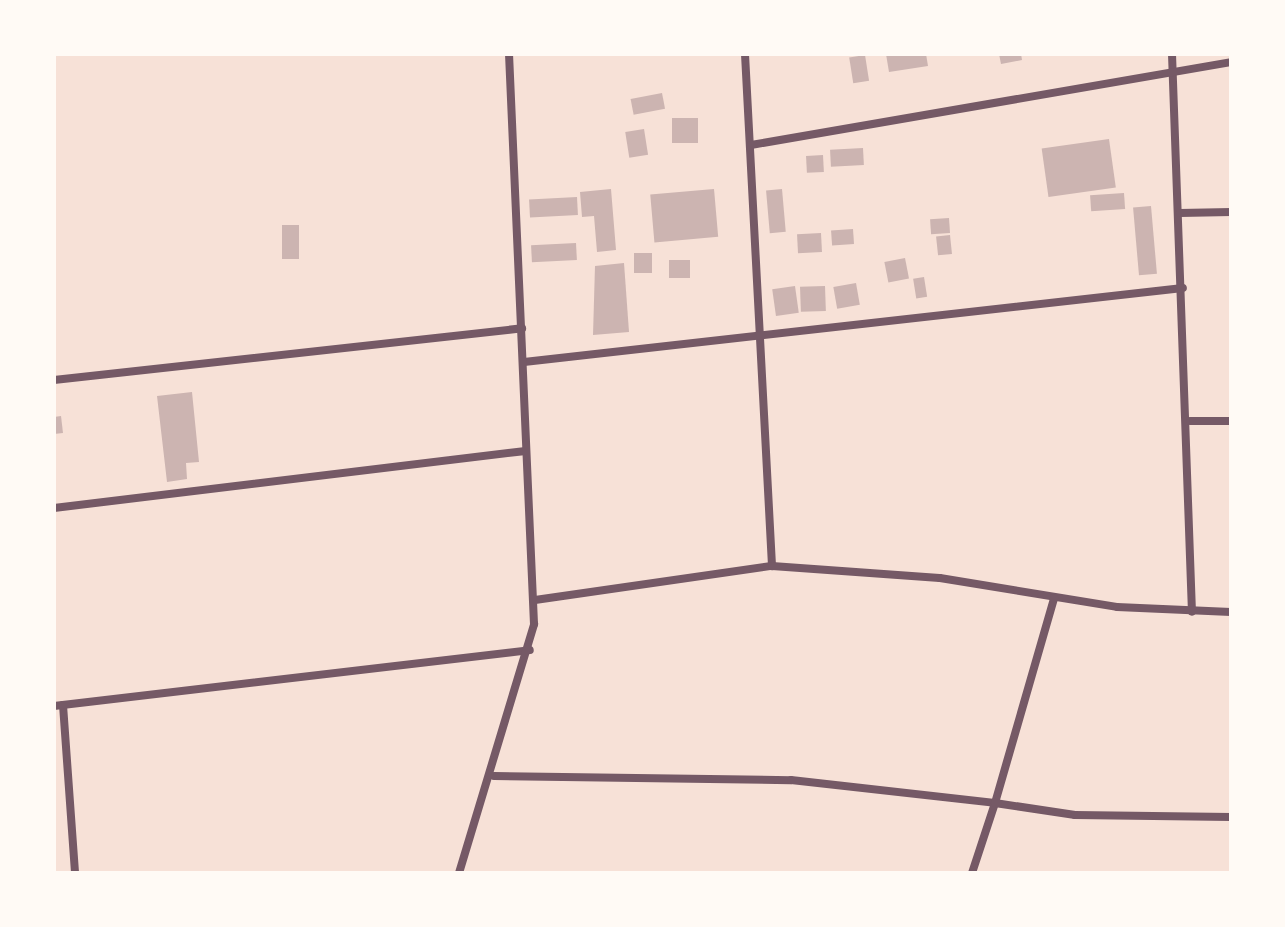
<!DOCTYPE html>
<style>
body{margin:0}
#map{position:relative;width:1285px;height:927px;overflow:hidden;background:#f7e1d7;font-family:"Nunito Sans",sans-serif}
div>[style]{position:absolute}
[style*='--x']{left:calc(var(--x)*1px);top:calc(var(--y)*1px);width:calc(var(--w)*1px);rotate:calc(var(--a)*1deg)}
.building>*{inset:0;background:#ccb4b1;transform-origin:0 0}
.minor>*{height:8px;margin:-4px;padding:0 4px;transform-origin:4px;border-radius:4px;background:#755966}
span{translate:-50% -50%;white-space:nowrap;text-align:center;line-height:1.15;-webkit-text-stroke:6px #fffaf5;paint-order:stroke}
.frame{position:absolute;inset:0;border:56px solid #fffaf5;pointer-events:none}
</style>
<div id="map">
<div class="building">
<i style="clip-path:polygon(886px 54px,926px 54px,928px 66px,889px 72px)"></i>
<i style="clip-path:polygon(999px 54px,1021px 54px,1022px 60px,1001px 64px)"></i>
<i style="left:865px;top:55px;width:26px;height:16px;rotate:81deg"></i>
<i style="left:662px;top:93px;width:16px;height:32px;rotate:79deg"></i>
<i style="left:698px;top:118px;width:25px;height:26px;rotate:90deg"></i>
<i style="left:644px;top:129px;width:26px;height:19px;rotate:81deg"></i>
<i style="left:1109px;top:139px;width:49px;height:68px;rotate:82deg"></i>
<i style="left:863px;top:148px;width:17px;height:33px;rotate:87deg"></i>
<i style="left:823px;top:155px;width:17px;height:17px;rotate:87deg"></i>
<i style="clip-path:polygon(611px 189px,616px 250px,597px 252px,594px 216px,582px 217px,580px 192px)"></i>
<i style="left:714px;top:189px;width:48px;height:64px;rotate:85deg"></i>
<i style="left:782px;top:189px;width:43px;height:16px;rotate:85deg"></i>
<i style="left:1124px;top:193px;width:16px;height:34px;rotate:86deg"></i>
<i style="left:577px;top:197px;width:18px;height:48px;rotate:87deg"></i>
<i style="left:1151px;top:206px;width:68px;height:18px;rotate:85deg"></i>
<i style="left:949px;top:218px;width:15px;height:19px;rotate:86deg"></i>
<i style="left:282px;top:225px;width:17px;height:34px"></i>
<i style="left:853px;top:229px;width:15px;height:22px;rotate:86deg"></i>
<i style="left:821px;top:233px;width:19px;height:24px;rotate:87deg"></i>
<i style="left:950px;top:235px;width:19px;height:14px;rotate:84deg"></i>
<i style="left:576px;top:243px;width:17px;height:45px;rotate:87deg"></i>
<i style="left:652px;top:253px;width:20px;height:18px;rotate:90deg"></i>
<i style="left:905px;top:258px;width:21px;height:21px;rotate:79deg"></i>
<i style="left:669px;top:260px;width:21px;height:18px"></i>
<i style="clip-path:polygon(624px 263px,629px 332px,593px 335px,595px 266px)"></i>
<i style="left:924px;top:277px;width:20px;height:11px;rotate:81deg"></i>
<i style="left:856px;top:283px;width:22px;height:23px;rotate:80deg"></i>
<i style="left:795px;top:286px;width:27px;height:23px;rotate:82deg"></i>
<i style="left:825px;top:286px;width:25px;height:25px;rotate:88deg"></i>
<i style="clip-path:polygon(192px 392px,199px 462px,186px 463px,187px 479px,167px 482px,157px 396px)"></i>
<i style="clip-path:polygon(61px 416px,63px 433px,54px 434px,54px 417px)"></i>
</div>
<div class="minor">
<i style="--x:745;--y:54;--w:513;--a:86.98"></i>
<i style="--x:1172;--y:54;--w:558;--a:87.95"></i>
<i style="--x:751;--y:145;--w:487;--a:-9.8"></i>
<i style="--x:1180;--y:213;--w:51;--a:-1.1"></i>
<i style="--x:524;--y:362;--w:663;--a:-6.41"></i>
<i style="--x:54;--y:380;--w:471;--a:-6.3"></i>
<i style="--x:1190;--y:421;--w:41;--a:0"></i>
<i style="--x:54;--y:508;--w:475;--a:-6.9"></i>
<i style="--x:535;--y:600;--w:239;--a:-8.2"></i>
<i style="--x:772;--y:566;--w:168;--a:4.1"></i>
<i style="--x:940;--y:578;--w:179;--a:9.3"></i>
<i style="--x:1117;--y:607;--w:114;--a:2.5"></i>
<i style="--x:63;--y:705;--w:168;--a:85.9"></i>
<i style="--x:54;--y:706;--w:479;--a:-6.7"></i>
<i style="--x:494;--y:776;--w:297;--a:0.8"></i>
<i style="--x:791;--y:780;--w:205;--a:6.4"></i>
<i style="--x:995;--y:803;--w:213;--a:-73.9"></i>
<i style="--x:459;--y:873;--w:260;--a:-73.2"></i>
<i style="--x:534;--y:624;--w:571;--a:-92.51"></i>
<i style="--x:972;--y:873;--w:74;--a:-71.8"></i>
<i style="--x:995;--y:803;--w:81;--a:8.5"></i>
<i style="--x:1075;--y:815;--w:156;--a:0.7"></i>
</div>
<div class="frame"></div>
</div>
